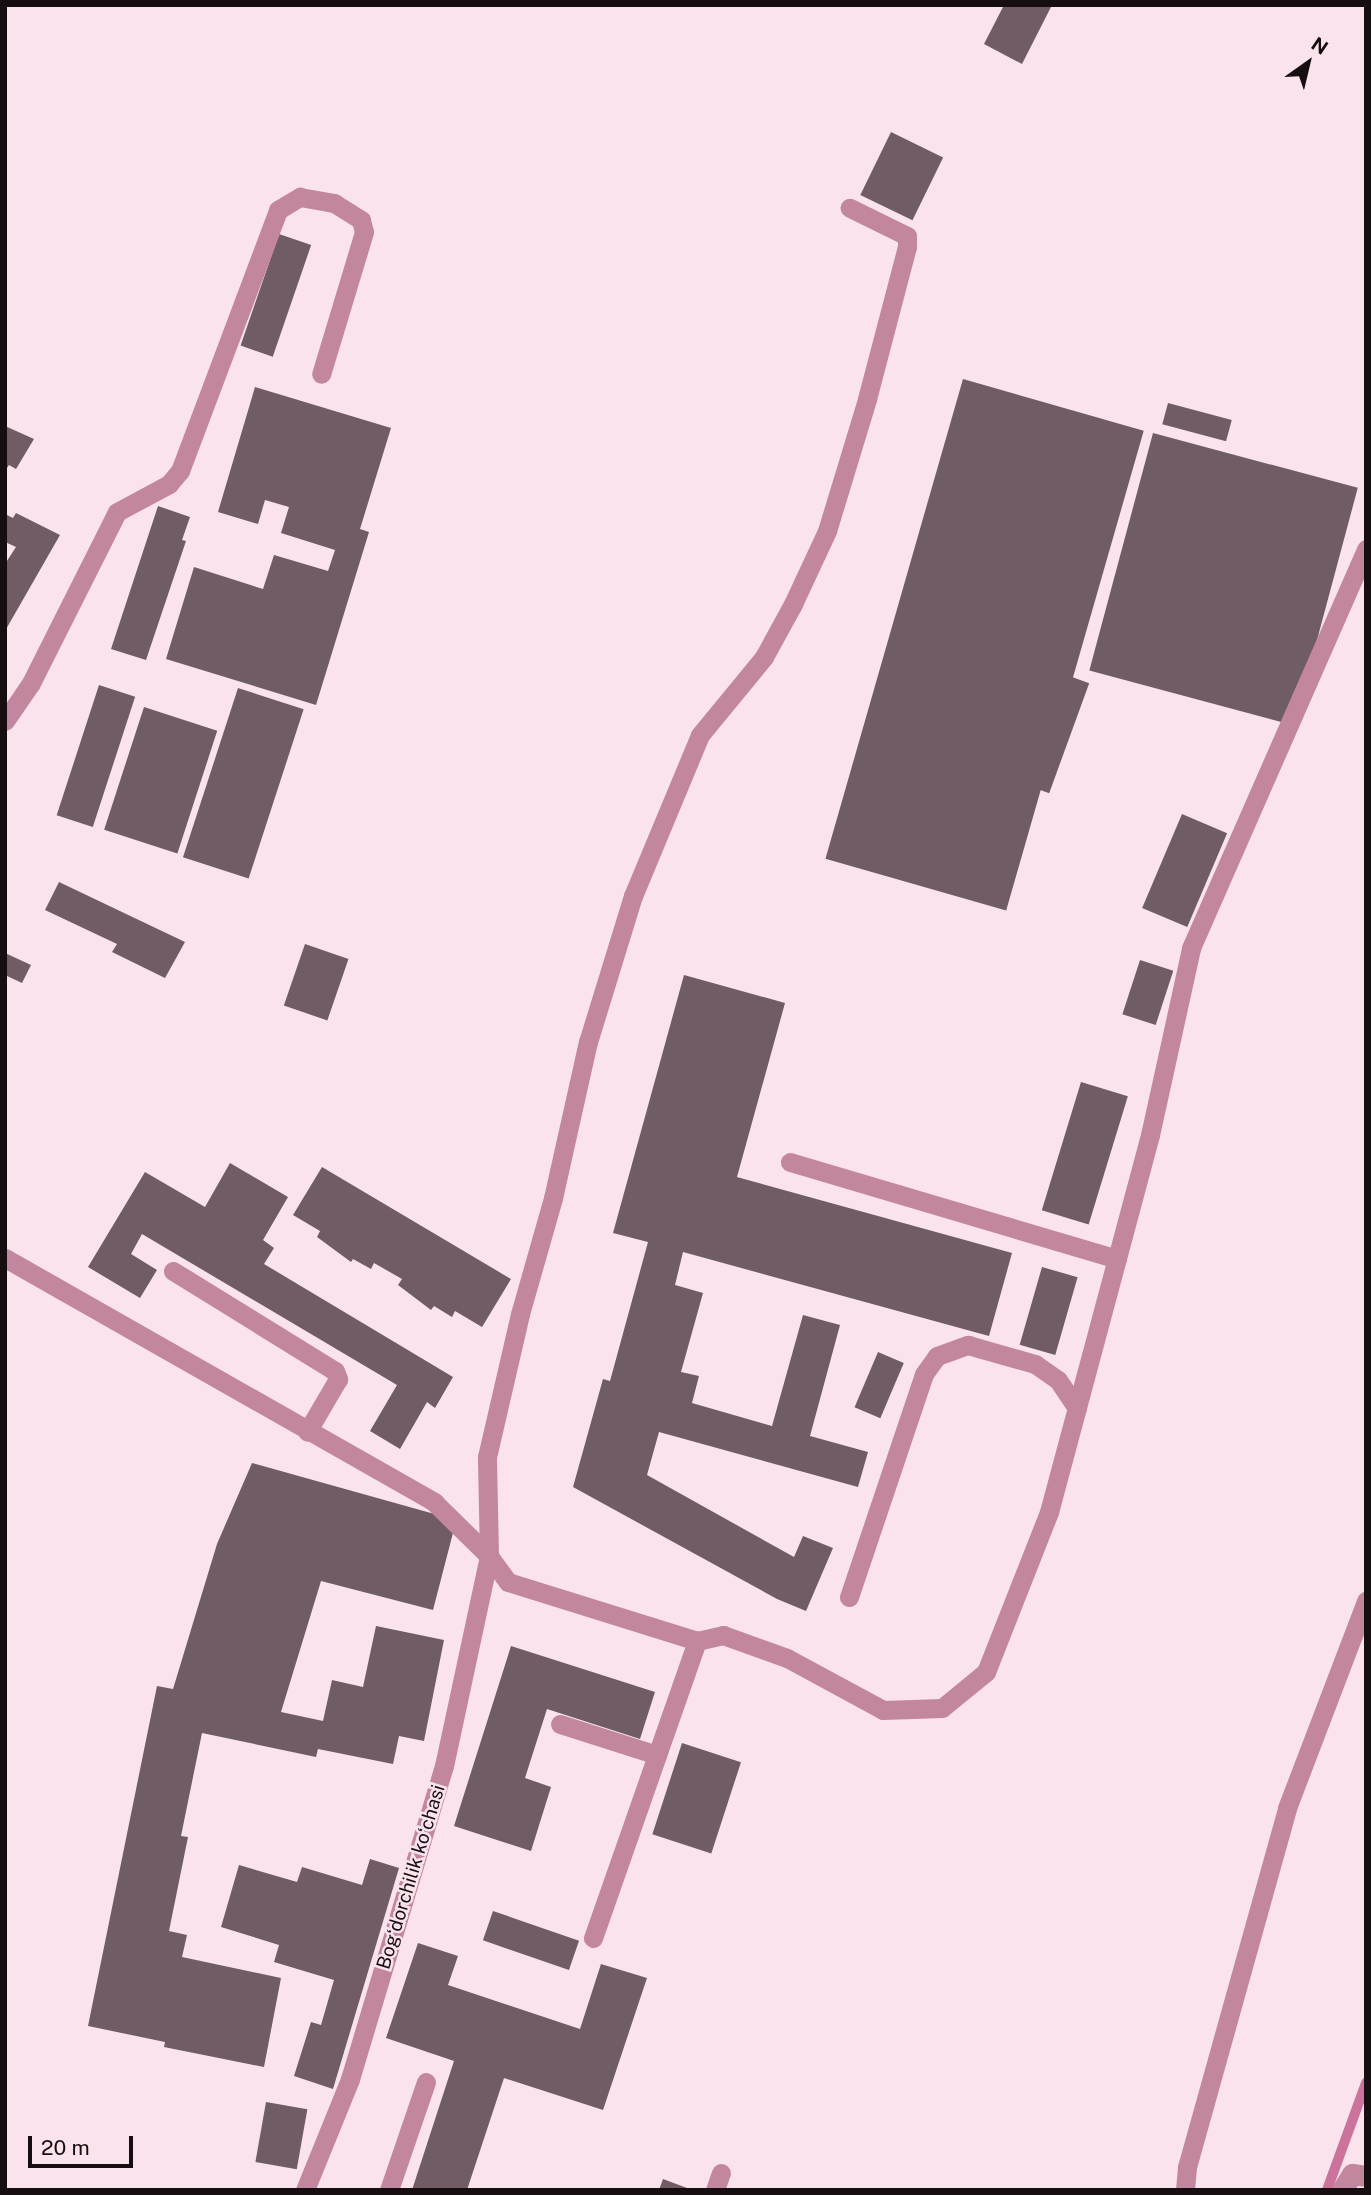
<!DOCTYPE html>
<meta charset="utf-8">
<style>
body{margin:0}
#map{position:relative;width:1371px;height:2195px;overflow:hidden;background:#fae3ec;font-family:"Public Sans",sans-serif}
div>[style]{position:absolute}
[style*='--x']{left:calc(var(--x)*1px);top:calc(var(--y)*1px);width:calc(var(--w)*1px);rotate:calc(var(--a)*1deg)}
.stream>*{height:10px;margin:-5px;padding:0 5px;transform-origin:5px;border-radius:5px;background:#cb739a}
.building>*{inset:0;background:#6f5c64;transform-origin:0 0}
.lane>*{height:19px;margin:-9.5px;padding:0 9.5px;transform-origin:9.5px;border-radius:9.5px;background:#c3869f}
.street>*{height:21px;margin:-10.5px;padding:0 10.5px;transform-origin:10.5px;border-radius:10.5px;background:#c3869f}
span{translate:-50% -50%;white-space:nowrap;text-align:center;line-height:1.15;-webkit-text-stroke:5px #fae3ec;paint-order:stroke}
.street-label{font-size:19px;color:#160e11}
.frame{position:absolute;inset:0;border:7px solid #160e11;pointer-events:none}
.north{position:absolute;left:1273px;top:28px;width:70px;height:70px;-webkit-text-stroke:5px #fae3ec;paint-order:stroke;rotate:34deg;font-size:19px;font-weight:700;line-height:28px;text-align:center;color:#160e11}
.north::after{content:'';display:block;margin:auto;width:24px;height:32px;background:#160e11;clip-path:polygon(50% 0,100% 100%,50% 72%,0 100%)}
.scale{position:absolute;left:28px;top:2136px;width:105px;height:32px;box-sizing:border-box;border:4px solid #160e11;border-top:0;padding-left:9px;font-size:21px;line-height:24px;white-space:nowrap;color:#160e11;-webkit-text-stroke:5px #fae3ec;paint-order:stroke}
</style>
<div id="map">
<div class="stream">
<i style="--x:1327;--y:2190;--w:114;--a:-70"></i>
</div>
<div class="building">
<i style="clip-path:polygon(1004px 5px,1052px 5px,1022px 64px,984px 44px)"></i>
<i style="left:891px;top:132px;width:58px;height:70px;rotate:26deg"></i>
<i style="left:279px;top:234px;width:34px;height:118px;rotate:19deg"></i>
<i style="left:963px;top:379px;width:188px;height:499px;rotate:16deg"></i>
<i style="clip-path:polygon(255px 387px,391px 428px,360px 529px,369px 532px,316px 705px,166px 659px,194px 567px,263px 589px,274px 555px,328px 571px,335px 550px,281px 533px,289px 507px,265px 500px,258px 524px,218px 512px)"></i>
<i style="left:1168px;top:403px;width:66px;height:22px;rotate:15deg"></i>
<i style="clip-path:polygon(5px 426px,34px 439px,16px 469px,9px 465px,5px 471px)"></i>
<i style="left:1153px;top:433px;width:212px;height:246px;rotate:15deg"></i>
<i style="clip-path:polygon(158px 506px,190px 517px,182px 540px,186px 541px,146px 660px,111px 649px)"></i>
<i style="clip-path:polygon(16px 513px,60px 535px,5px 631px,5px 564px,16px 547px,5px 542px,5px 514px,13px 518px)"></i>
<i style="left:1061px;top:673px;width:30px;height:117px;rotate:20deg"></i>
<i style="left:99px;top:685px;width:38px;height:137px;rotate:18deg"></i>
<i style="left:238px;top:688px;width:69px;height:178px;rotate:18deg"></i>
<i style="left:144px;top:707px;width:77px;height:129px;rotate:18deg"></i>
<i style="left:1182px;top:814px;width:49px;height:102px;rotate:23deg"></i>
<i style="clip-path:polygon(59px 882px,185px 942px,165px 978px,112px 952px,117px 944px,45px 910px)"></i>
<i style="left:305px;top:944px;width:46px;height:65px;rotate:19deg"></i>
<i style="clip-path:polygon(5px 953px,31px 965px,22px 983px,5px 975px)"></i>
<i style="left:1140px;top:960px;width:35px;height:57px;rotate:18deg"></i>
<i style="clip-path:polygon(684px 975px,785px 1003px,737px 1177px,1012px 1253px,989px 1336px,683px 1252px,675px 1285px,703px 1293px,681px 1372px,699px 1376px,692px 1403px,772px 1426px,803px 1315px,840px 1325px,810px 1436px,868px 1452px,858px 1487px,659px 1432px,647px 1475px,794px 1557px,803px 1536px,833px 1548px,806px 1611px,777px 1599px,573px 1487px,603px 1379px,610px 1381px,648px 1242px,613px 1233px)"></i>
<i style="left:1081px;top:1082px;width:49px;height:134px;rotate:17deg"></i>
<i style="clip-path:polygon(230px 1163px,288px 1197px,263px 1240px,274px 1248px,264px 1264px,453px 1377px,435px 1408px,427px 1402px,400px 1449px,370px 1431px,397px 1385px,142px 1234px,131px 1254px,157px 1270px,140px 1298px,88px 1267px,145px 1172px,205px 1207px)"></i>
<i style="clip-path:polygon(322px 1167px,511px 1279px,482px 1327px,455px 1311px,452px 1317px,434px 1306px,431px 1310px,398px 1285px,402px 1279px,374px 1263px,371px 1269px,353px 1259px,351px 1262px,317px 1237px,320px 1231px,293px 1215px)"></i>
<i style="left:1042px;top:1267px;width:37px;height:81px;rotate:16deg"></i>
<i style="left:878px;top:1352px;width:28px;height:60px;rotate:23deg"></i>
<i style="clip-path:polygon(252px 1463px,438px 1515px,454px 1529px,433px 1610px,321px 1581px,281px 1712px,323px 1721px,332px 1680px,363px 1687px,376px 1626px,444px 1640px,424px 1741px,399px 1736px,393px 1764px,318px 1749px,316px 1757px,202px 1733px,181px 1836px,188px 1837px,169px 1931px,187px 1935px,182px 1957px,281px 1978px,264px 2067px,164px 2047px,165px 2042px,88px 2026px,157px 1686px,173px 1689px,217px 1544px)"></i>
<i style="clip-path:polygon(511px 1646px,655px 1692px,640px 1739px,547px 1709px,525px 1778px,551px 1787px,531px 1851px,454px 1826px)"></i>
<i style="left:682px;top:1743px;width:62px;height:96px;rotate:18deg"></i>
<i style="clip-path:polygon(370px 1859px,399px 1868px,333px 2089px,294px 2076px,311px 2022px,321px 2025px,334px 1980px,274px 1962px,279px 1945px,221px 1927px,239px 1865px,297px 1882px,302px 1867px,362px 1885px)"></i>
<i style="left:493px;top:1911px;width:91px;height:31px;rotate:19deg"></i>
<i style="clip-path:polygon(418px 1943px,458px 1956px,448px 1985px,580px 2029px,601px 1964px,647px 1978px,603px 2110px,504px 2078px,467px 2190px,412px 2190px,454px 2061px,386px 2038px)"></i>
<i style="left:266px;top:2102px;width:42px;height:61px;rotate:10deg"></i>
<i style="clip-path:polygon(663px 2179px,687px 2188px,686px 2190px,659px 2190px)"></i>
</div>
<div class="lane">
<i style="--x:5;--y:721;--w:46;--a:-55.6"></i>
<i style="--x:31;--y:683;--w:191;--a:-63.3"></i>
<i style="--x:117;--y:512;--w:59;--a:-28.3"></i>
<i style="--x:169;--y:484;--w:17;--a:-50"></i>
<i style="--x:180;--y:471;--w:279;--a:-69.4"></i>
<i style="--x:278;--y:210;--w:26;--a:-31"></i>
<i style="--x:300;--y:197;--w:35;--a:10"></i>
<i style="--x:334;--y:203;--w:32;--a:32"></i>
<i style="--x:361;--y:220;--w:12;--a:76"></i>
<i style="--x:364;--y:232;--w:148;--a:106.8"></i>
<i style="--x:790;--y:1162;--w:341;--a:16.5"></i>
<i style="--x:5;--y:1258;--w:494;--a:29.6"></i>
<i style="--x:434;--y:1502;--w:77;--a:44.5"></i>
<i style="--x:489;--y:1556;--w:32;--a:54"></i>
<i style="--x:508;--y:1582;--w:198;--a:17.3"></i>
<i style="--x:697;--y:1641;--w:27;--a:-13"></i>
<i style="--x:723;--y:1635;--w:68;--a:19.8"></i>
<i style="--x:787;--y:1658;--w:109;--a:28.4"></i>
<i style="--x:883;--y:1710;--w:59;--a:-1.9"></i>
<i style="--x:942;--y:1708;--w:57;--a:-39.3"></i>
<i style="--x:986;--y:1672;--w:172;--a:-68.5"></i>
<i style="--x:1049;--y:1512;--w:390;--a:-75"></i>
<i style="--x:1150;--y:1135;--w:191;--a:-77.6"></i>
<i style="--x:1191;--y:948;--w:436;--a:-66.3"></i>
<i style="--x:173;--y:1271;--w:190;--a:31.7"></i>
<i style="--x:335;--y:1371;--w:9;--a:69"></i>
<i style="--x:338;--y:1379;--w:61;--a:120.3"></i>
<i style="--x:849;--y:1597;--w:235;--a:-71.4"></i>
<i style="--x:924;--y:1374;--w:22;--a:-54"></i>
<i style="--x:937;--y:1356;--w:33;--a:-20"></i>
<i style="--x:968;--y:1345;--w:70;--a:15.8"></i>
<i style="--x:1035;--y:1364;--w:28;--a:35"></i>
<i style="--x:1058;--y:1380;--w:34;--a:56"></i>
<i style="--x:560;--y:1724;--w:102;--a:17.7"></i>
<i style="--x:593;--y:1938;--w:315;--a:-70.7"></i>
<i style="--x:305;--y:2190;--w:120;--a:-67.9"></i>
<i style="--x:350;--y:2079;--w:327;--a:-73.3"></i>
<i style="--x:444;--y:1766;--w:215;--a:-77.9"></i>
<i style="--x:489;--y:1556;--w:99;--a:-91.2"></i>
<i style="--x:487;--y:1457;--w:147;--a:-77"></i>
<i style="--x:520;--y:1314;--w:121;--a:-74.1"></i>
<i style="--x:553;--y:1198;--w:160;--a:-77.4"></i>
<i style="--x:588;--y:1042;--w:153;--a:-72.9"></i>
<i style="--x:633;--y:896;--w:174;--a:-67.4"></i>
<i style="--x:700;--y:735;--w:101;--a:-50.6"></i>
<i style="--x:764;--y:657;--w:60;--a:-61.3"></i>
<i style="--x:793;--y:604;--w:81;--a:-65"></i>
<i style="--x:827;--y:531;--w:138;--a:-73.1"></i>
<i style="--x:867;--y:399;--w:157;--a:-75.3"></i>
<i style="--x:907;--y:247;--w:11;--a:-90"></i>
<i style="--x:907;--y:236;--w:64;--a:-153.8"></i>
<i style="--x:389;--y:2190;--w:114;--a:-71.1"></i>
<i style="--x:715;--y:2190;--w:18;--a:-71"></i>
<i style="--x:1185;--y:2190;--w:23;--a:-85"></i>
<i style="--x:1187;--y:2167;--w:373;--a:-74.4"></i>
<i style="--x:1287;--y:1808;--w:222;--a:-69.1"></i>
</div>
<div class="street">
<i style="--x:1342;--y:2190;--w:19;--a:-58"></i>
<i style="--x:1352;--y:2174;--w:14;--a:8"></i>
</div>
<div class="street-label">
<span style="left:411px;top:1877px;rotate:-73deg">Bogʻdorchilik koʻchasi</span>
</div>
<div class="frame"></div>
<div class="north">N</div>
<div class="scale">20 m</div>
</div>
